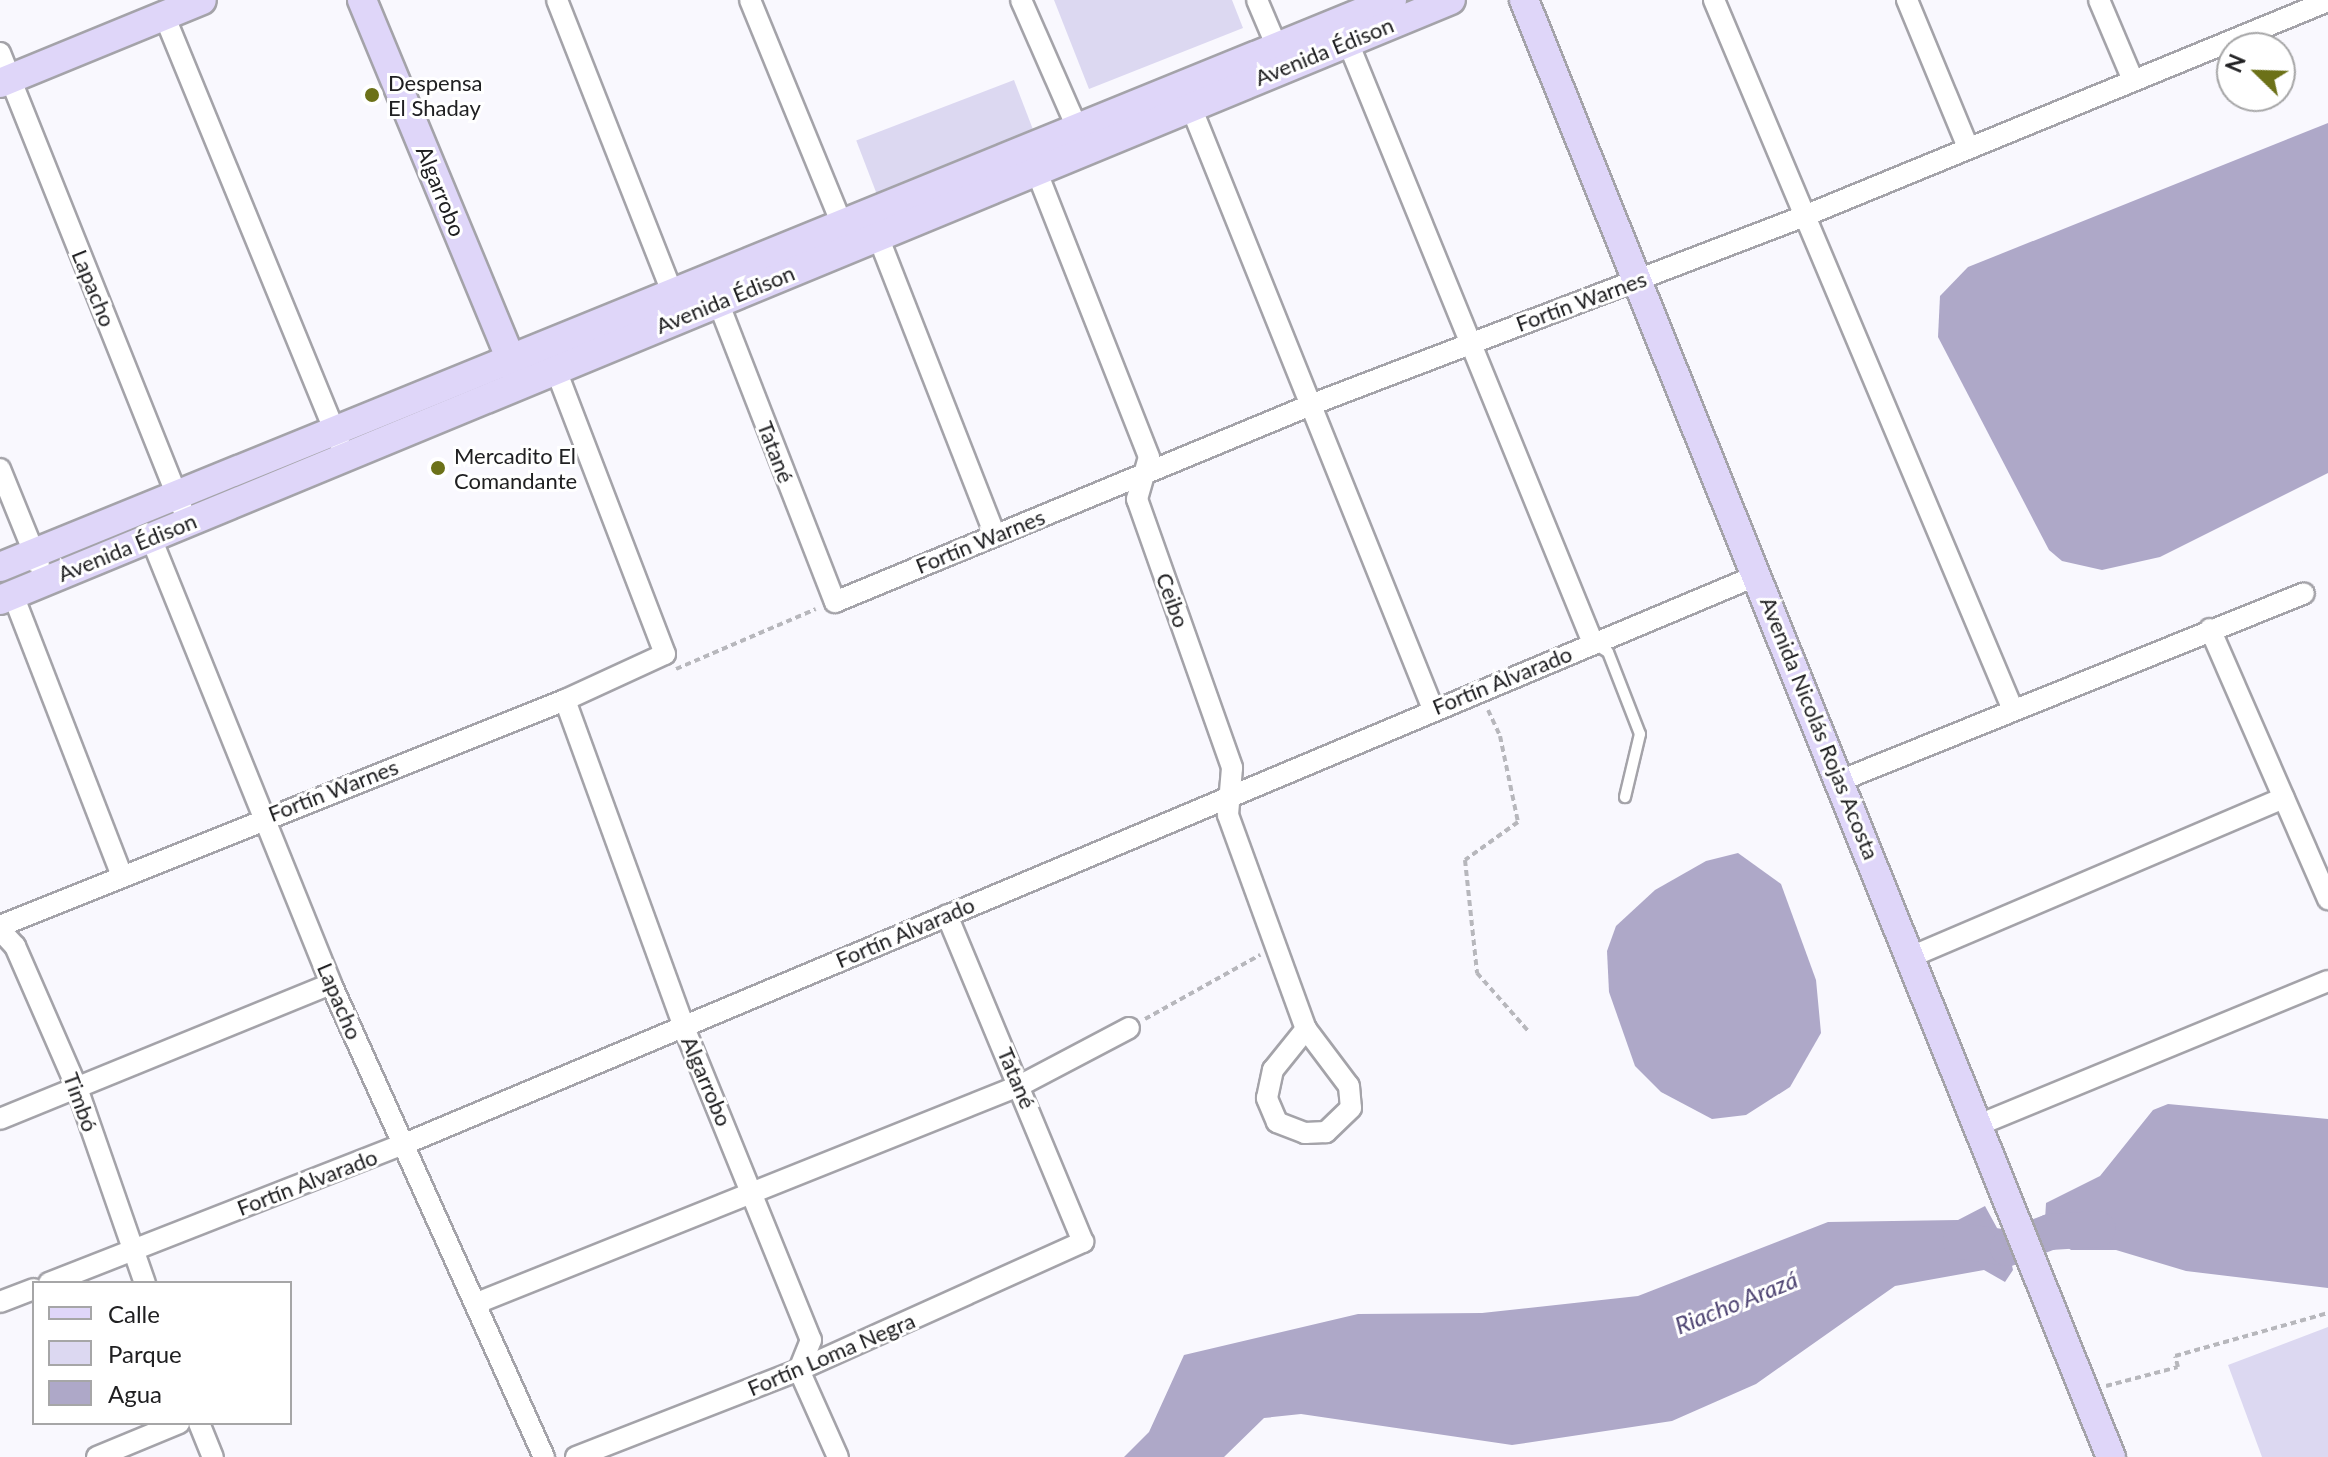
<!DOCTYPE html>
<meta charset="utf-8">
<style>
body{margin:0}
#map{position:relative;width:2328px;height:1457px;overflow:hidden;background:#f9f8fe;font-family:Lato,sans-serif}
div>[style]{position:absolute}
[style*='--x']{left:calc(var(--x)*1px);top:calc(var(--y)*1px);width:calc(var(--w)*1px);rotate:calc(var(--a)*1deg)}
.green>*{inset:0;background:#dcd8f1;transform-origin:0 0}
.water>*{inset:0;background:#aea8c8}
.river>*{height:36px;margin:-18px;padding:0 18px;transform-origin:18px;border-radius:18px;background:#aea8c8}
.path>*{height:4px;margin-top:-2px;transform-origin:0;background:repeating-linear-gradient(90deg,#b7b7bc 0 6px,transparent 0 10px)}
.roads{filter:drop-shadow(2px 0 #a4a3a9) drop-shadow(-2px 0 #a4a3a9) drop-shadow(0 2px #a4a3a9) drop-shadow(0 -2px #a4a3a9)}
.lane>*{height:10px;margin:-5px;padding:0 5px;transform-origin:5px;border-radius:5px;background:#fff}
.street>*{height:20px;margin:-10px;padding:0 10px;transform-origin:10px;border-radius:10px;background:#fff}
.secondary>*{height:28px;margin:-14px;padding:0 14px;transform-origin:14px;border-radius:14px;background:#dfd6f9}
.dots>*{width:22px;height:22px;translate:-50% -50%;box-sizing:border-box;border:4px solid #fff;border-radius:50%}
span{translate:-50% -50%;white-space:nowrap;text-align:center;line-height:1.15;-webkit-text-stroke:6px #fff;paint-order:stroke}
.street-label{font-size:22px;color:#202022}
.poi-label{font-size:22px;color:#202022}
.left{translate:0 -50%;text-align:left}
.water-label{font-size:24px;color:#4f4573;font-style:italic}
.legend{position:absolute;left:32px;top:1281px;width:260px;height:144px;box-sizing:border-box;background:#fff;border:2px solid #a6a6a7;margin:0;padding:10px 14px;list-style:none;font-size:24px;color:#202022}
.legend li{display:flex;align-items:center;gap:16px;height:40px}
.legend b{width:40px;border:2px solid #a6a6a7}
.north{position:absolute;left:2216px;top:32px;width:80px;height:80px;box-sizing:border-box;background:#fff;border:2px solid #a6a6a7;border-radius:50%;rotate:293deg;font-size:22px;font-weight:700;line-height:32px;text-align:center;color:#202022}
.north::after{content:'';display:block;margin:auto;width:28px;height:36px;background:#6c7118;clip-path:polygon(50% 0,100% 100%,50% 72%,0 100%)}
</style>
<div id="map">
<div class="green">
<i style="clip-path:polygon(1054px 0,1232px 0,1243px 28px,1089px 89px)"></i>
<i style="left:1014px;top:80px;width:57px;height:169px;rotate:69deg"></i>
<i style="clip-path:polygon(2328px 1327px,2328px 1457px,2262px 1457px,2228px 1365px)"></i>
</div>
<div class="water">
<i style="clip-path:polygon(2328px 123px,2328px 473px,2160px 557px,2102px 570px,2062px 561px,2049px 550px,1938px 337px,1940px 296px,1968px 267px)"></i>
<i style="clip-path:polygon(1738px 853px,1781px 884px,1816px 980px,1821px 1033px,1790px 1087px,1746px 1115px,1712px 1119px,1661px 1092px,1635px 1066px,1609px 992px,1607px 951px,1616px 926px,1655px 890px,1706px 861px)"></i>
<i style="clip-path:polygon(2168px 1104px,2328px 1119px,2328px 1288px,2186px 1271px,2116px 1250px,2071px 1250px,2055px 1238px,2045px 1220px,2046px 1203px,2100px 1176px,2153px 1110px)"></i>
<i style="clip-path:polygon(1985px 1206px,2008px 1248px,2013px 1270px,2005px 1282px,1984px 1270px,1895px 1286px,1756px 1384px,1672px 1421px,1512px 1445px,1301px 1414px,1264px 1418px,1224px 1457px,1124px 1457px,1149px 1432px,1184px 1355px,1358px 1314px,1482px 1313px,1638px 1296px,1828px 1222px,1958px 1220px)"></i>
</div>
<div class="river">
<i style="--x:1961;--y:1241;--w:48;--a:8.5"></i>
<i style="--x:2008;--y:1248;--w:45;--a:-20.9"></i>
<i style="--x:2050;--y:1232;--w:48;--a:-3.6"></i>
</div>
<div class="path">
<i style="--x:676;--y:669;--w:152;--a:-23.2"></i>
<i style="--x:1488;--y:710;--w:29;--a:65"></i>
<i style="--x:1500;--y:736;--w:88;--a:78.2"></i>
<i style="--x:1518;--y:822;--w:65;--a:144.4"></i>
<i style="--x:1465;--y:860;--w:114;--a:83.9"></i>
<i style="--x:1477;--y:973;--w:79;--a:48.6"></i>
<i style="--x:1145;--y:1019;--w:132;--a:-29.1"></i>
<i style="--x:2106;--y:1386;--w:74;--a:-14.8"></i>
<i style="--x:2178;--y:1367;--w:11;--a:-105"></i>
<i style="--x:2175;--y:1356;--w:159;--a:-15.7"></i>
</div>
<div class="roads">
<div class="lane">
<i style="--x:1595;--y:644;--w:15;--a:32"></i>
<i style="--x:1608;--y:652;--w:88;--a:68.7"></i>
<i style="--x:1640;--y:734;--w:65;--a:103.4"></i>
</div>
<div class="street">
<i style="--x:557;--y:0;--w:328;--a:68.5"></i>
<i style="--x:750;--y:0;--w:256;--a:67.7"></i>
<i style="--x:1021;--y:0;--w:152;--a:66.3"></i>
<i style="--x:1257;--y:0;--w:64;--a:67"></i>
<i style="--x:1714;--y:0;--w:770;--a:67.16"></i>
<i style="--x:1907;--y:0;--w:157;--a:67.5"></i>
<i style="--x:2099;--y:0;--w:87;--a:67"></i>
<i style="--x:164;--y:15;--w:461;--a:67.7"></i>
<i style="--x:1347;--y:40;--w:651;--a:67.81"></i>
<i style="--x:0;--y:53;--w:488;--a:68.2"></i>
<i style="--x:1191;--y:107;--w:649;--a:68.1"></i>
<i style="--x:1038;--y:175;--w:303;--a:68.5"></i>
<i style="--x:1149;--y:457;--w:44;--a:105.9"></i>
<i style="--x:1137;--y:499;--w:285;--a:70.5"></i>
<i style="--x:1232;--y:768;--w:47;--a:94.9"></i>
<i style="--x:1228;--y:815;--w:228;--a:70"></i>
<i style="--x:1306;--y:1029;--w:71;--a:53"></i>
<i style="--x:1349;--y:1086;--w:22;--a:85"></i>
<i style="--x:1351;--y:1108;--w:35;--a:136"></i>
<i style="--x:1326;--y:1132;--w:21;--a:177"></i>
<i style="--x:1305;--y:1133;--w:30;--a:-159"></i>
<i style="--x:1277;--y:1122;--w:26;--a:-113"></i>
<i style="--x:1267;--y:1098;--w:29;--a:-78"></i>
<i style="--x:1273;--y:1070;--w:53;--a:-51.2"></i>
<i style="--x:879;--y:239;--w:316;--a:68.6"></i>
<i style="--x:718;--y:302;--w:322;--a:68.7"></i>
<i style="--x:835;--y:602;--w:517;--a:-22.5"></i>
<i style="--x:1313;--y:404;--w:524;--a:-20.93"></i>
<i style="--x:1802;--y:217;--w:569;--a:-22.33"></i>
<i style="--x:0;--y:469;--w:104;--a:67.9"></i>
<i style="--x:151;--y:538;--w:481;--a:68"></i>
<i style="--x:331;--y:984;--w:519;--a:65.76"></i>
<i style="--x:13;--y:595;--w:301;--a:68.8"></i>
<i style="--x:2210;--y:629;--w:295;--a:66.4"></i>
<i style="--x:565;--y:700;--w:346;--a:70"></i>
<i style="--x:683;--y:1025;--w:340;--a:67.9"></i>
<i style="--x:811;--y:1340;--w:32;--a:112"></i>
<i style="--x:799;--y:1370;--w:95;--a:65.9"></i>
<i style="--x:1842;--y:780;--w:498;--a:-22"></i>
<i style="--x:0;--y:926;--w:609;--a:-21.8"></i>
<i style="--x:565;--y:700;--w:110;--a:-24.7"></i>
<i style="--x:665;--y:654;--w:306;--a:-111"></i>
<i style="--x:0;--y:930;--w:22;--a:47"></i>
<i style="--x:15;--y:946;--w:155;--a:66.4"></i>
<i style="--x:77;--y:1088;--w:207;--a:70.8"></i>
<i style="--x:1913;--y:956;--w:403;--a:-23.1"></i>
<i style="--x:0;--y:1119;--w:357;--a:-22.2"></i>
<i style="--x:1981;--y:1124;--w:375;--a:-22.4"></i>
<i style="--x:49;--y:1283;--w:379;--a:-21.4"></i>
<i style="--x:402;--y:1145;--w:1471;--a:-22.8"></i>
<i style="--x:0;--y:1302;--w:36;--a:-21"></i>
<i style="--x:477;--y:1303;--w:586;--a:-21.84"></i>
<i style="--x:1021;--y:1085;--w:122;--a:-27.8"></i>
<i style="--x:199;--y:1423;--w:37;--a:68"></i>
<i style="--x:97;--y:1457;--w:89;--a:-22.5"></i>
<i style="--x:576;--y:1457;--w:239;--a:-21.3"></i>
<i style="--x:799;--y:1370;--w:312;--a:-24.3"></i>
<i style="--x:1083;--y:1242;--w:354;--a:-112.6"></i>
</div>
<div class="secondary">
<i style="--x:362;--y:0;--w:407;--a:67.5"></i>
<i style="--x:1524;--y:0;--w:1571;--a:68.06"></i>
<i style="--x:0;--y:83;--w:218;--a:-22.3"></i>
<i style="--x:0;--y:567;--w:1503;--a:-22.16"></i>
<i style="--x:0;--y:600;--w:1570;--a:-22.47"></i>
</div>
</div>
<div class="dots">
<i style="left:372px;top:95px;background:#6c7118"></i>
<i style="left:438px;top:468px;background:#6c7118"></i>
</div>
<div class="street-label">
<span style="left:1324px;top:51px;rotate:-22deg">Avenida Édison</span>
<span style="left:441px;top:191px;rotate:68deg">Algarrobo</span>
<span style="left:94px;top:288px;rotate:68deg">Lapacho</span>
<span style="left:725px;top:299px;rotate:-22deg">Avenida Édison</span>
<span style="left:1581px;top:301px;rotate:-20deg">Fortín Warnes</span>
<span style="left:776px;top:452px;rotate:69deg">Tatané</span>
<span style="left:980px;top:541px;rotate:-22deg">Fortín Warnes</span>
<span style="left:127px;top:547px;rotate:-22deg">Avenida Édison</span>
<span style="left:1173px;top:600px;rotate:70deg">Ceibo</span>
<span style="left:1502px;top:680px;rotate:-22deg">Fortín Alvarado</span>
<span style="left:1820px;top:728px;rotate:68deg">Avenida Nicolás Rojas Acosta</span>
<span style="left:333px;top:790px;rotate:-21deg">Fortín Warnes</span>
<span style="left:905px;top:932px;rotate:-23deg">Fortín Alvarado</span>
<span style="left:340px;top:1001px;rotate:67deg">Lapacho</span>
<span style="left:1017px;top:1078px;rotate:67deg">Tatané</span>
<span style="left:707px;top:1081px;rotate:67deg">Algarrobo</span>
<span style="left:81px;top:1102px;rotate:70deg">Timbó</span>
<span style="left:307px;top:1182px;rotate:-21deg">Fortín Alvarado</span>
<span style="left:831px;top:1354px;rotate:-23deg">Fortín Loma Negra</span>
</div>
<div class="poi-label">
<span class="left" style="left:388px;top:95px">Despensa<br>El Shaday</span>
<span class="left" style="left:454px;top:468px">Mercadito El<br>Comandante</span>
</div>
<div class="water-label">
<span style="left:1736px;top:1302px;rotate:-22deg">Riacho Arazá</span>
</div>
<ul class="legend">
<li><b style="height:10px;background:#dfd6f9"></b>Calle</li>
<li><b style="height:22px;background:#dcd8f1"></b>Parque</li>
<li><b style="height:22px;background:#aea8c8"></b>Agua</li>
</ul>
<div class="north">N</div>
</div>
